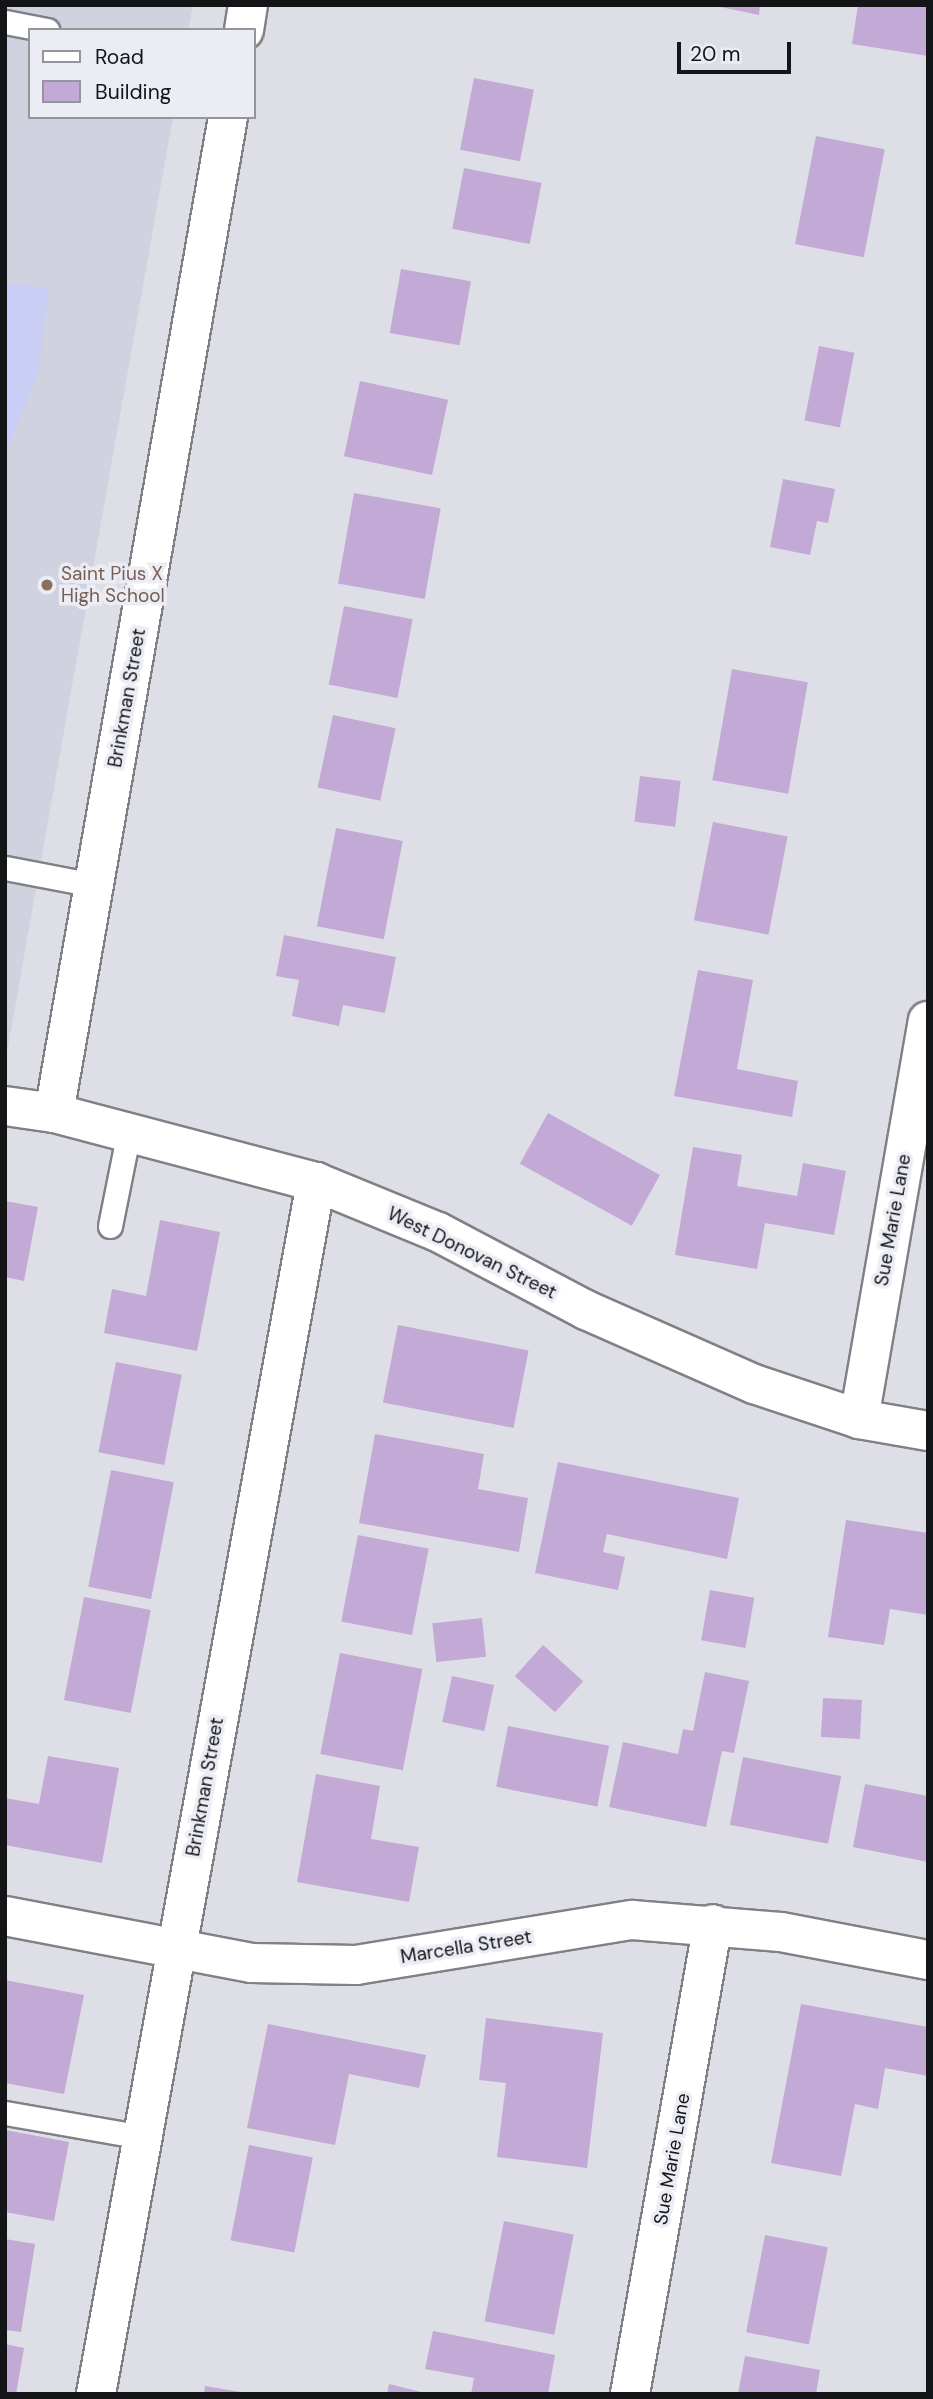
<!DOCTYPE html>
<style>
body{margin:0}
#map{position:relative;width:933px;height:2399px;overflow:hidden;background:#dedfe6;font-family:"DM Sans",sans-serif}
div>[style]{position:absolute}
[style*='--x']{left:calc(var(--x)*1px);top:calc(var(--y)*1px);width:calc(var(--w)*1px);rotate:calc(var(--a)*1deg)}
.built>*{inset:0;background:#d0d2e0}
.green>*{inset:0;background:#cacdf4}
.building>*{inset:0;background:#c3a9d5;transform-origin:0 0}
.roads{filter:drop-shadow(2px 0 #808087) drop-shadow(-2px 0 #808087) drop-shadow(0 2px #808087) drop-shadow(0 -2px #808087)}
.lane>*{height:23px;margin:-11.5px;padding:0 11.5px;transform-origin:11.5px;border-radius:11.5px;background:#fff}
.street>*{height:38px;margin:-19px;padding:0 19px;transform-origin:19px;border-radius:19px;background:#fff}
.secondary>*{height:38px;margin:-19px;padding:0 19px;transform-origin:19px;border-radius:19px;background:#fff}
.dots>*{width:19px;height:19px;translate:-50% -50%;box-sizing:border-box;border:4px solid #ebecf4;border-radius:50%}
span{translate:-50% -50%;white-space:nowrap;text-align:center;line-height:1.15;-webkit-text-stroke:7px #ebecf4;paint-order:stroke}
.education-label{font-size:19px;color:#785e54}
.left{translate:0 -50%;text-align:left}
.street-label{font-size:19px;color:#141517}
.frame{position:absolute;inset:0;border:7px solid #141517;pointer-events:none}
.legend{position:absolute;left:28px;top:28px;width:228px;height:91px;box-sizing:border-box;background:#ebecf4;border:2px solid #95969c;margin:0;padding:9px 12px;list-style:none;font-size:21px;color:#141517}
.legend li{display:flex;align-items:center;gap:14px;height:35px}
.legend b{width:35px;border:2px solid #95969c}
.scale{position:absolute;left:677px;top:42px;width:114px;height:32px;box-sizing:border-box;border:4px solid #141517;border-top:0;padding-left:9px;font-size:21px;line-height:24px;white-space:nowrap;color:#141517;-webkit-text-stroke:5px #ebecf4;paint-order:stroke}
</style>
<div id="map">
<div class="built">
<i style="clip-path:polygon(5px 5px,193px 5px,188px 30px,30px 30px,30px 117px,173px 117px,7px 1053px)"></i>
</div>
<div class="green">
<i style="clip-path:polygon(5px 282px,47px 288px,48px 301px,38px 375px,5px 455px)"></i>
</div>
<div class="building">
<i style="clip-path:polygon(711px 5px,760px 5px,759px 15px)"></i>
<i style="clip-path:polygon(858px 5px,928px 5px,928px 56px,852px 44px)"></i>
<i style="left:474px;top:78px;width:61px;height:73px;rotate:11deg"></i>
<i style="left:816px;top:136px;width:70px;height:110px;rotate:11deg"></i>
<i style="left:464px;top:168px;width:79px;height:62px;rotate:11deg"></i>
<i style="left:401px;top:269px;width:71px;height:65px;rotate:10deg"></i>
<i style="left:819px;top:346px;width:36px;height:76px;rotate:11deg"></i>
<i style="left:360px;top:381px;width:90px;height:77px;rotate:12deg"></i>
<i style="clip-path:polygon(783px 479px,835px 489px,828px 523px,817px 521px,810px 555px,770px 547px)"></i>
<i style="left:354px;top:493px;width:88px;height:92px;rotate:10deg"></i>
<i style="left:344px;top:606px;width:70px;height:80px;rotate:11deg"></i>
<i style="left:732px;top:669px;width:77px;height:113px;rotate:10deg"></i>
<i style="left:333px;top:715px;width:64px;height:74px;rotate:12deg"></i>
<i style="left:640px;top:776px;width:41px;height:46px;rotate:7deg"></i>
<i style="left:713px;top:822px;width:76px;height:100px;rotate:11deg"></i>
<i style="left:336px;top:828px;width:68px;height:100px;rotate:11deg"></i>
<i style="clip-path:polygon(284px 935px,396px 957px,385px 1013px,343px 1005px,339px 1026px,292px 1016px,299px 980px,276px 976px)"></i>
<i style="clip-path:polygon(698px 970px,753px 980px,737px 1069px,798px 1081px,792px 1117px,674px 1096px)"></i>
<i style="left:548px;top:1113px;width:128px;height:58px;rotate:29deg"></i>
<i style="clip-path:polygon(693px 1147px,742px 1155px,737px 1186px,797px 1196px,803px 1163px,846px 1171px,834px 1235px,765px 1223px,757px 1269px,675px 1255px)"></i>
<i style="clip-path:polygon(5px 1201px,38px 1207px,24px 1281px,5px 1277px)"></i>
<i style="clip-path:polygon(160px 1220px,220px 1232px,197px 1351px,104px 1333px,112px 1289px,146px 1296px)"></i>
<i style="left:398px;top:1325px;width:133px;height:79px;rotate:11deg"></i>
<i style="left:116px;top:1362px;width:67px;height:92px;rotate:11deg"></i>
<i style="clip-path:polygon(375px 1434px,484px 1454px,478px 1489px,528px 1498px,519px 1552px,359px 1523px)"></i>
<i style="clip-path:polygon(558px 1462px,739px 1498px,727px 1559px,607px 1534px,603px 1552px,625px 1557px,618px 1590px,535px 1573px)"></i>
<i style="left:111px;top:1470px;width:64px;height:119px;rotate:11deg"></i>
<i style="clip-path:polygon(846px 1520px,928px 1533px,928px 1615px,890px 1609px,884px 1645px,828px 1637px)"></i>
<i style="left:358px;top:1535px;width:72px;height:88px;rotate:11deg"></i>
<i style="left:710px;top:1590px;width:45px;height:51px;rotate:10deg"></i>
<i style="left:84px;top:1597px;width:68px;height:105px;rotate:11deg"></i>
<i style="left:482px;top:1618px;width:39px;height:50px;rotate:84deg"></i>
<i style="left:543px;top:1645px;width:54px;height:42px;rotate:42deg"></i>
<i style="left:340px;top:1653px;width:84px;height:103px;rotate:11deg"></i>
<i style="clip-path:polygon(705px 1672px,749px 1681px,734px 1753px,722px 1751px,706px 1827px,609px 1807px,623px 1742px,678px 1754px,683px 1729px,693px 1731px)"></i>
<i style="left:452px;top:1676px;width:43px;height:47px;rotate:12deg"></i>
<i style="left:823px;top:1698px;width:39px;height:39px;rotate:3deg"></i>
<i style="left:508px;top:1726px;width:103px;height:62px;rotate:11deg"></i>
<i style="clip-path:polygon(48px 1756px,119px 1768px,102px 1863px,5px 1845px,5px 1798px,39px 1804px)"></i>
<i style="left:743px;top:1757px;width:100px;height:69px;rotate:11deg"></i>
<i style="clip-path:polygon(316px 1774px,380px 1786px,371px 1839px,419px 1847px,409px 1902px,297px 1882px)"></i>
<i style="clip-path:polygon(865px 1784px,928px 1796px,928px 1862px,853px 1847px)"></i>
<i style="clip-path:polygon(5px 1980px,84px 1995px,64px 2094px,5px 2083px)"></i>
<i style="clip-path:polygon(801px 2004px,928px 2027px,928px 2076px,885px 2068px,878px 2109px,855px 2104px,841px 2176px,771px 2163px)"></i>
<i style="clip-path:polygon(486px 2018px,603px 2033px,587px 2168px,497px 2157px,506px 2083px,479px 2080px)"></i>
<i style="clip-path:polygon(268px 2024px,426px 2055px,419px 2088px,349px 2074px,335px 2145px,247px 2128px)"></i>
<i style="clip-path:polygon(5px 2130px,69px 2142px,54px 2221px,5px 2212px)"></i>
<i style="left:249px;top:2145px;width:65px;height:97px;rotate:11deg"></i>
<i style="left:504px;top:2221px;width:71px;height:102px;rotate:11deg"></i>
<i style="left:765px;top:2235px;width:64px;height:99px;rotate:11deg"></i>
<i style="clip-path:polygon(5px 2239px,35px 2244px,21px 2332px,5px 2330px)"></i>
<i style="clip-path:polygon(433px 2331px,555px 2355px,548px 2394px,471px 2394px,474px 2378px,425px 2369px)"></i>
<i style="clip-path:polygon(5px 2344px,24px 2348px,16px 2394px,5px 2394px)"></i>
<i style="clip-path:polygon(745px 2356px,820px 2370px,816px 2394px,738px 2394px)"></i>
<i style="clip-path:polygon(389px 2384px,425px 2393px,425px 2394px,387px 2394px)"></i>
<i style="clip-path:polygon(205px 2386px,241px 2392px,241px 2394px,204px 2394px)"></i>
</div>
<div class="roads">
<div class="lane">
<i style="--x:5;--y:22;--w:43;--a:10.8"></i>
<i style="--x:5;--y:868;--w:91;--a:10.8"></i>
<i style="--x:110;--y:1226;--w:97;--a:-78.7"></i>
<i style="--x:5;--y:2113;--w:139;--a:9.9"></i>
</div>
<div class="street">
<i style="--x:54;--y:1113;--w:271;--a:14.8"></i>
<i style="--x:316;--y:1182;--w:132;--a:22.3"></i>
<i style="--x:438;--y:1232;--w:167;--a:27.8"></i>
<i style="--x:586;--y:1310;--w:184;--a:23.8"></i>
<i style="--x:754;--y:1384;--w:111;--a:18.4"></i>
<i style="--x:859;--y:1419;--w:70;--a:9.9"></i>
<i style="--x:859;--y:1419;--w:404;--a:-80.2"></i>
<i style="--x:5;--y:1916;--w:251;--a:10.8"></i>
<i style="--x:252;--y:1963;--w:104;--a:1.1"></i>
<i style="--x:356;--y:1965;--w:280;--a:-9.3"></i>
<i style="--x:632;--y:1920;--w:149;--a:4.6"></i>
<i style="--x:781;--y:1932;--w:150;--a:10.8"></i>
<i style="--x:96;--y:2394;--w:1232;--a:-79.71"></i>
<i style="--x:630;--y:2394;--w:477;--a:-80"></i>
</div>
<div class="secondary">
<i style="--x:244;--y:30;--w:25;--a:-81"></i>
<i style="--x:5;--y:1106;--w:49;--a:8.1"></i>
<i style="--x:54;--y:1113;--w:1011;--a:-80.09"></i>
</div>
</div>
<div class="dots">
<i style="left:47px;top:585px;background:#8d6e63"></i>
</div>
<div class="education-label">
<span class="left" style="left:61px;top:585px">Saint Pius X<br>High School</span>
</div>
<div class="street-label">
<span style="left:127px;top:698px;rotate:-80deg">Brinkman Street</span>
<span style="left:893px;top:1220px;rotate:-80deg">Sue Marie Lane</span>
<span style="left:472px;top:1253px;rotate:26deg">West Donovan Street</span>
<span style="left:205px;top:1787px;rotate:-80deg">Brinkman Street</span>
<span style="left:466px;top:1947px;rotate:-9deg">Marcella Street</span>
<span style="left:672px;top:2159px;rotate:-80deg">Sue Marie Lane</span>
</div>
<div class="frame"></div>
<ul class="legend">
<li><b style="height:9px;background:#fff"></b>Road</li>
<li><b style="height:19px;background:#c3a9d5"></b>Building</li>
</ul>
<div class="scale">20 m</div>
</div>
